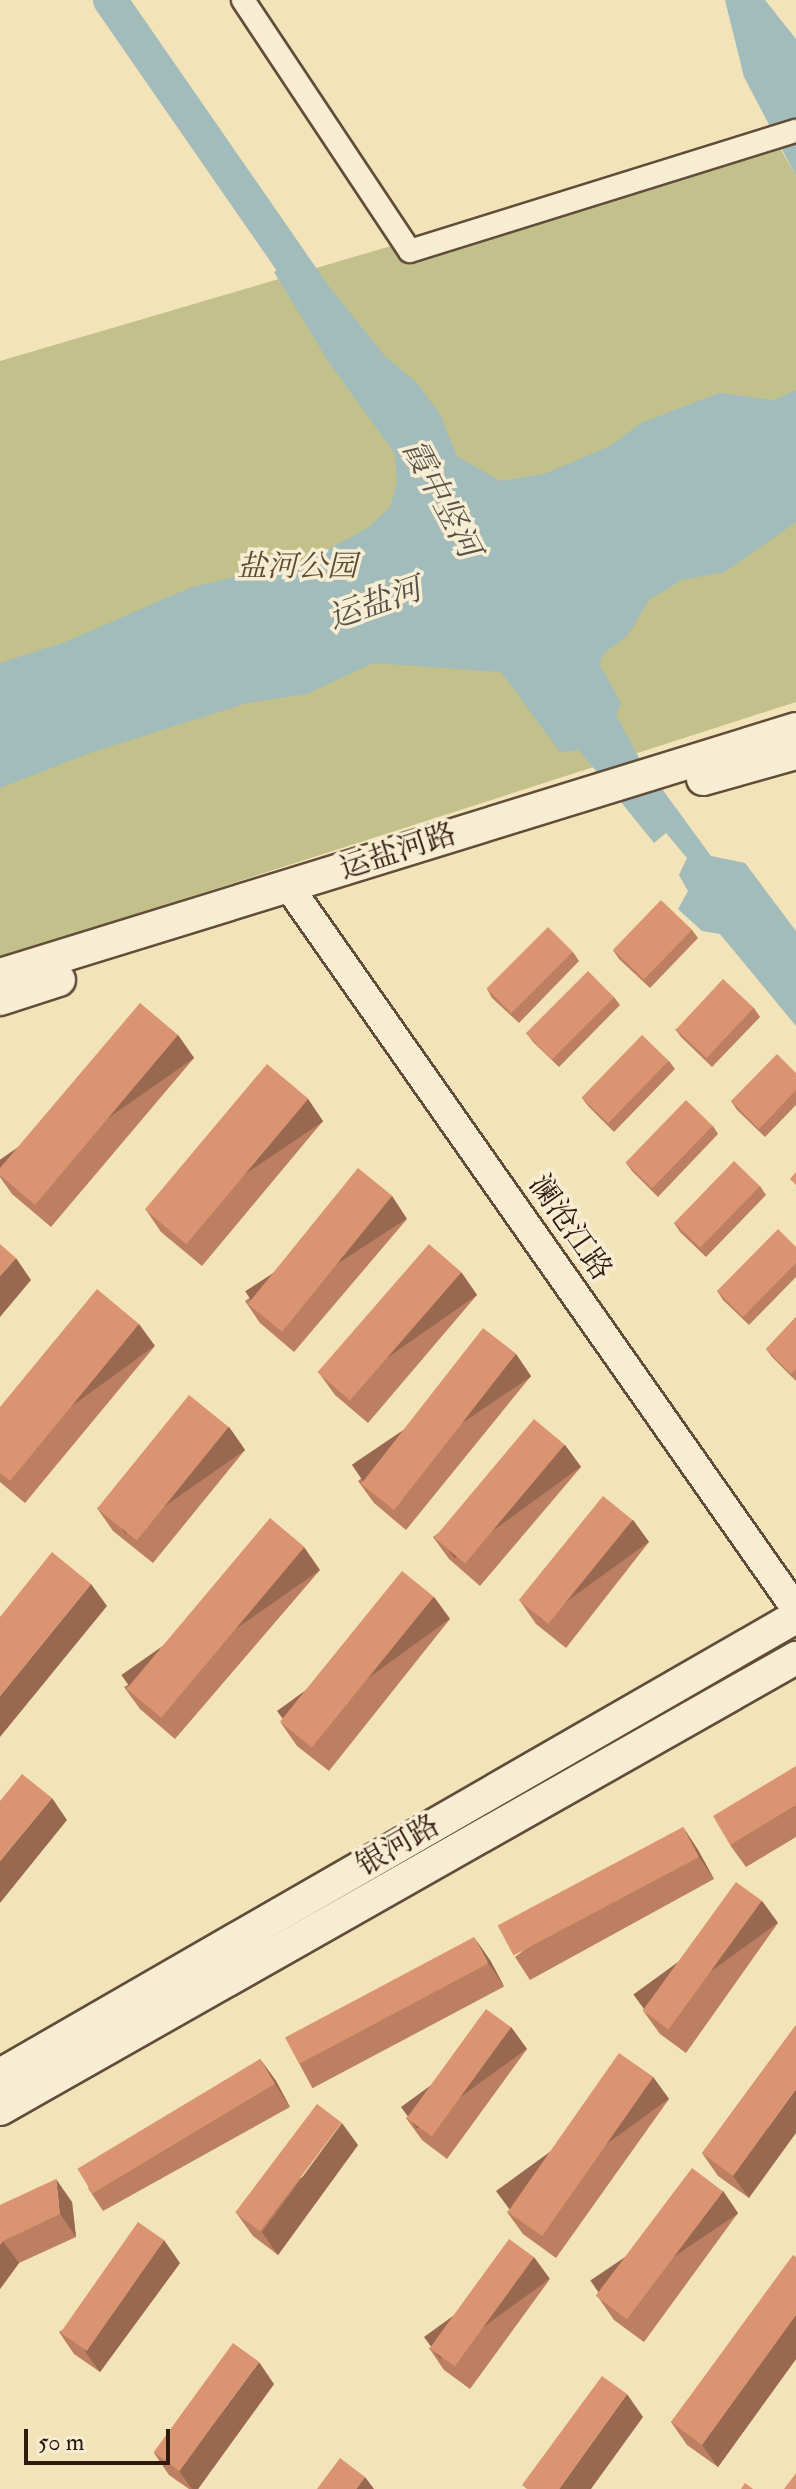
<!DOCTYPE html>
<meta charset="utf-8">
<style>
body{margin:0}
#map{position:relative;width:796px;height:2489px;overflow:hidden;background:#f3e3b9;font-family:"IM FELL Double Pica","Noto Serif SC",serif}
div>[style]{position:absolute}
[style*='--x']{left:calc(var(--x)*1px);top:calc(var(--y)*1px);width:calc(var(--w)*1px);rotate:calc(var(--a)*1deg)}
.green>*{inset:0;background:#c2c18b}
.water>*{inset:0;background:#a2bbbb}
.river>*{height:34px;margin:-17px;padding:0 17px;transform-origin:17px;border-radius:17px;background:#a2bbbb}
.roads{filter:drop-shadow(2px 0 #624c3a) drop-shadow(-2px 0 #624c3a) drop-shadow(0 2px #624c3a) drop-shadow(0 -2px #624c3a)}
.minor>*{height:22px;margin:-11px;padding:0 11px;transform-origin:11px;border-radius:11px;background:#f7edd2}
.tertiary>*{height:28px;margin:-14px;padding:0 14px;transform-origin:14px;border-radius:14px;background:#f7edd2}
.secondary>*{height:32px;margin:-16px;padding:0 16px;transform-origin:16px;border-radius:16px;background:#f7edd2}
.wall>*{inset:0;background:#bc7f62;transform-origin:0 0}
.shaded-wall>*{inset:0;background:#996850;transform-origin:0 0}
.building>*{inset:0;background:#db9472;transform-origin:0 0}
span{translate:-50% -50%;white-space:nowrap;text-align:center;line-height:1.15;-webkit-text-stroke:7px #f7edd2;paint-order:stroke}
.park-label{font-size:30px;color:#5c4b35;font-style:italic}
.street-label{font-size:30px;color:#311910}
.water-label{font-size:32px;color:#59524c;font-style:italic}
.scale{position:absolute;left:24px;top:2429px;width:146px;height:36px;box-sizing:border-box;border:4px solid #311910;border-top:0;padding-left:10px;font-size:24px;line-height:28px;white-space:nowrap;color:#311910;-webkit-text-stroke:6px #f7edd2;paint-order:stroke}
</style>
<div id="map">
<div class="green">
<i style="clip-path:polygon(772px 134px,796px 176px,796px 702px,0 958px,0 361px)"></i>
</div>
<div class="water">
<i style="clip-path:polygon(725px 0,765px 0,796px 39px,796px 176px,744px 77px)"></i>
<i style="clip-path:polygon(303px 254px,385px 356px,417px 383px,440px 414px,457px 456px,500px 481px,544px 474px,610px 446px,641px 423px,719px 393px,774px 400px,796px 390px,796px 522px,725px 572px,682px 580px,649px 600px,628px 635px,602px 655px,600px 665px,621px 703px,616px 715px,638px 756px,711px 856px,745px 863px,796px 931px,796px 1026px,720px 934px,702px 931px,678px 909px,688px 891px,679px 875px,687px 858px,666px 833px,654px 843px,579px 750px,560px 752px,501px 672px,373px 663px,307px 694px,247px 703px,90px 753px,0 788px,0 663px,65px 642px,192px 587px,311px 559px,369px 527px,390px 507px,397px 483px,395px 454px,328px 361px,274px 272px)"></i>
</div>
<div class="river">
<i style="--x:110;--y:0;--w:362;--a:55.3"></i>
</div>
<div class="roads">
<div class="minor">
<i style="--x:243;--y:0;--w:301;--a:56.4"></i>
<i style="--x:410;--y:251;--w:404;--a:-17.3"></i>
</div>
<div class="tertiary">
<i style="--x:289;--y:887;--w:882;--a:54.92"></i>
</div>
<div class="secondary">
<i style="--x:703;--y:779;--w:97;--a:-15.6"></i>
<i style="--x:0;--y:975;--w:833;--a:-17.17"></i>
<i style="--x:0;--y:999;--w:62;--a:-17.9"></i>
<i style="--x:0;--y:2075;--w:918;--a:-29.92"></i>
<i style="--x:0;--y:2109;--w:915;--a:-29.54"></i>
</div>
</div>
<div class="wall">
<i style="clip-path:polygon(692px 930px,698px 938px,650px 988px,619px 959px,613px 950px)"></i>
<i style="clip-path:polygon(573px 952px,579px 961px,519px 1023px,492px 998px,487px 989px)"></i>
<i style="clip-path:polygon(614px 997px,620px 1005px,559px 1067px,533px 1042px,527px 1034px)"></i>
<i style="clip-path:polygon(754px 1008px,760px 1017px,712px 1067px,681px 1037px,675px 1029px)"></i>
<i style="clip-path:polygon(178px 1035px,194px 1058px,51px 1227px,12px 1194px,0 1177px,0 1168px)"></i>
<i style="clip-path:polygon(669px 1061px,675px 1069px,614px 1132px,588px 1106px,582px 1098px)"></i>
<i style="clip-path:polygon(796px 1073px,796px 1105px,765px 1137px,737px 1110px,731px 1101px)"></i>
<i style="clip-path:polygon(308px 1099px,323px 1121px,202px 1266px,161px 1232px,146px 1210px)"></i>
<i style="clip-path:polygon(713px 1126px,718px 1134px,658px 1197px,632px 1171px,626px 1163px)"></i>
<i style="clip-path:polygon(760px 1186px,766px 1195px,706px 1257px,680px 1232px,674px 1223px)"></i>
<i style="clip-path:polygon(392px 1196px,407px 1219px,294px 1352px,260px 1323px,245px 1301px)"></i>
<i style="clip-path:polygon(796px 1247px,796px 1277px,749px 1325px,723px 1300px,717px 1291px)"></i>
<i style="clip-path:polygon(461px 1272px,477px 1295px,368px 1423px,335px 1395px,319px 1373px)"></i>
<i style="clip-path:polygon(796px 1317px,796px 1381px,772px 1357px,766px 1349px)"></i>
<i style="clip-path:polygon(155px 1346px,25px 1503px,0 1482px,0 1407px)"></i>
<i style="clip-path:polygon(516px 1354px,531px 1376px,406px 1530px,374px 1503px,358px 1481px)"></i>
<i style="clip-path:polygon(229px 1427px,245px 1450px,153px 1563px,113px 1531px,97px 1508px)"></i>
<i style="clip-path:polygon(565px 1445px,581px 1467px,480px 1586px,449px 1559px,433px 1537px)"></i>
<i style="clip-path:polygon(633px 1520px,649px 1542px,566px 1648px,536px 1624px,520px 1601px)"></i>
<i style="clip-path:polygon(320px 1570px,175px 1739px,140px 1709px,124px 1687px)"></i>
<i style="clip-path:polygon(434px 1597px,450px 1619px,329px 1771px,297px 1746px,281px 1723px)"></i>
<i style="clip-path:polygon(796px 1766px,796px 1837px,746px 1867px,730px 1845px)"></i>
<i style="clip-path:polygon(683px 1827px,698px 1850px,714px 1879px,530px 1980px,515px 1957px)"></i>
<i style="clip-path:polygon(762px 1901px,778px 1923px,686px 2053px,660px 2034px,644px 2012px)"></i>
<i style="left:490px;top:1960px;width:30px;height:217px;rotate:62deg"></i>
<i style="clip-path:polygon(796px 2025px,749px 2198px,718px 2176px,702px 2153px)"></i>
<i style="clip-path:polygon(511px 2027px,527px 2049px,447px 2159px,422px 2140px,406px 2118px)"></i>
<i style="clip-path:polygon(260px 2059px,276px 2081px,290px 2107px,103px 2211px,88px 2188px)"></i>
<i style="clip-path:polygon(653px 2077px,669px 2099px,556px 2258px,523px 2234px,507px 2212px)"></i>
<i style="clip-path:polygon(358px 2145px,278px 2255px,253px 2236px,237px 2214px)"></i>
<i style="clip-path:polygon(723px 2191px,738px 2213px,644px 2342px,614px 2320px,598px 2297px)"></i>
<i style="clip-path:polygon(72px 2202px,76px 2237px,19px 2263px,0 2289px,0 2205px)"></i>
<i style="clip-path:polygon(796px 2257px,796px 2359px,718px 2467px,687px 2445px,671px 2422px)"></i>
<i style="clip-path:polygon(180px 2263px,100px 2372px,74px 2354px,59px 2332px)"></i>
<i style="clip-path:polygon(550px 2279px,470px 2389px,444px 2370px,429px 2348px)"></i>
<i style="clip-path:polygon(274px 2384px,198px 2489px,189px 2489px,169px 2475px,154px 2453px)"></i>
</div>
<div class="shaded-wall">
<i style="left:178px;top:1035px;width:28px;height:222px;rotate:55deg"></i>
<i style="left:308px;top:1099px;width:27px;height:189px;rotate:56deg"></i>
<i style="left:392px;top:1196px;width:27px;height:175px;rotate:57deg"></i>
<i style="clip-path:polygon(16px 1258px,31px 1280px,0 1317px,0 1276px)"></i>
<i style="left:461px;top:1272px;width:28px;height:168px;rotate:55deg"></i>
<i style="left:139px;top:1324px;width:27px;height:203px;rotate:54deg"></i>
<i style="left:516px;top:1354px;width:27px;height:198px;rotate:56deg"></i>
<i style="left:229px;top:1427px;width:28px;height:146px;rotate:55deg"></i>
<i style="left:565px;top:1445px;width:27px;height:156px;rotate:54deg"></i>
<i style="left:633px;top:1520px;width:27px;height:133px;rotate:54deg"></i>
<i style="left:304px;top:1547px;width:28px;height:223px;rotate:55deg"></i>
<i style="clip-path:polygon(91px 1584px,107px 1606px,0 1737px,0 1696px)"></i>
<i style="left:434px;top:1597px;width:27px;height:194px;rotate:54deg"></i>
<i style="clip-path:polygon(52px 1798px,67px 1820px,0 1903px,0 1861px)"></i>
<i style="clip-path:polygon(683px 1827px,698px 1850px,714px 1879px,699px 1857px)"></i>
<i style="left:762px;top:1901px;width:27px;height:159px;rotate:54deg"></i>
<i style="clip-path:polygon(474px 1937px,490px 1960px,504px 1986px,488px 1963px)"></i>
<i style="left:511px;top:2027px;width:27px;height:136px;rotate:54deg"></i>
<i style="clip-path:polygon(260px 2059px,276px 2081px,290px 2107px,275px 2084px)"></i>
<i style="left:653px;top:2077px;width:27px;height:194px;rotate:54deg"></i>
<i style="clip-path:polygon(796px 2089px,796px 2133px,749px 2198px,733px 2176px)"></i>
<i style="clip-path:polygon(342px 2123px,358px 2145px,278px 2255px,262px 2232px)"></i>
<i style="clip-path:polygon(56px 2179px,72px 2202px,76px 2237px,60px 2214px)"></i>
<i style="left:723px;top:2191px;width:27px;height:160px;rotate:56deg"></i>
<i style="clip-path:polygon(164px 2240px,180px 2263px,100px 2372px,84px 2350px)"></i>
<i style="clip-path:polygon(3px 2241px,19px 2263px,0 2289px,0 2245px)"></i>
<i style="left:534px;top:2257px;width:27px;height:136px;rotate:54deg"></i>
<i style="clip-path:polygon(796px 2315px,796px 2359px,718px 2467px,702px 2445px)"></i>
<i style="clip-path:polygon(259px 2362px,274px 2384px,198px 2489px,192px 2489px,179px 2471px)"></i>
<i style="clip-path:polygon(627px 2394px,643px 2417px,591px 2489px,559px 2489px)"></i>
<i style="clip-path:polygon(365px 2477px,374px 2489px,356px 2489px)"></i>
</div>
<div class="building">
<i style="left:661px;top:900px;width:43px;height:69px;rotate:44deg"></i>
<i style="left:548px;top:927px;width:35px;height:87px;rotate:45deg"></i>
<i style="left:588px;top:971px;width:37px;height:88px;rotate:45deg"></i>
<i style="left:723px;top:979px;width:42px;height:69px;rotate:43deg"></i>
<i style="clip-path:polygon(140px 1003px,178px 1035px,35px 1205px,0 1175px,0 1168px)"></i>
<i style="left:642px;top:1035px;width:37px;height:87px;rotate:44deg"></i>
<i style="clip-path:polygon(777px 1054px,796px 1073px,796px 1090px,759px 1129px,731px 1101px)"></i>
<i style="left:267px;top:1064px;width:54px;height:190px;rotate:40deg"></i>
<i style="left:686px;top:1100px;width:37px;height:87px;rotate:44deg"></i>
<i style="left:734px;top:1161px;width:36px;height:86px;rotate:44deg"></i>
<i style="left:358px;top:1168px;width:44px;height:175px;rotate:39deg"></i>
<i style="clip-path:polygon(796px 1172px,796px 1185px,790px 1179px)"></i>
<i style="clip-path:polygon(778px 1229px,796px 1247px,796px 1263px,743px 1317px,717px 1291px)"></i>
<i style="clip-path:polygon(0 1244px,16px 1258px,0 1276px)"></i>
<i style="left:429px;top:1244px;width:43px;height:170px;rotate:41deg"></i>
<i style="clip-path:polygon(97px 1289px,139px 1324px,10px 1481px,0 1473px,0 1407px)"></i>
<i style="clip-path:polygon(796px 1317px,796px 1369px,791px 1374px,766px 1349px)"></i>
<i style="left:483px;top:1328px;width:42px;height:198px;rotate:38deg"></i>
<i style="left:189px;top:1395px;width:51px;height:146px;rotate:39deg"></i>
<i style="left:534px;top:1419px;width:40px;height:155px;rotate:40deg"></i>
<i style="left:603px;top:1496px;width:38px;height:134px;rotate:39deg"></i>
<i style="left:270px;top:1518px;width:45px;height:223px;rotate:40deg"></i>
<i style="clip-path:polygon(52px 1552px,91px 1584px,0 1696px,0 1617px)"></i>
<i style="left:402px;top:1571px;width:41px;height:194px;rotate:39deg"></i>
<i style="clip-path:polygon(796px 1766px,796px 1805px,730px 1845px,713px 1816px)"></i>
<i style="clip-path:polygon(22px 1774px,52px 1798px,0 1861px,0 1801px)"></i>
<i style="left:683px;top:1827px;width:34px;height:210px;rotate:62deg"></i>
<i style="left:736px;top:1882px;width:32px;height:159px;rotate:36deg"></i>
<i style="left:474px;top:1937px;width:30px;height:214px;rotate:62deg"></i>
<i style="left:486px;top:2009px;width:31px;height:135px;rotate:36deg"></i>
<i style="clip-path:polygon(796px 2025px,796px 2089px,733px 2176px,702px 2153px)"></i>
<i style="left:619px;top:2053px;width:42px;height:194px;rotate:35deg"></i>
<i style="left:260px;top:2059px;width:29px;height:213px;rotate:59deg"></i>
<i style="left:317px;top:2104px;width:31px;height:136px;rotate:37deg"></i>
<i style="left:692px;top:2168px;width:39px;height:160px;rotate:37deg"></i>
<i style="clip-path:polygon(56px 2179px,60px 2214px,3px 2241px,0 2245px,0 2205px)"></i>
<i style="left:138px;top:2222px;width:32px;height:135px;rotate:35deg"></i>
<i style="left:509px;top:2239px;width:31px;height:135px;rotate:36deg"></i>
<i style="clip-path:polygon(793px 2255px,796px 2257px,796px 2315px,702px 2445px,671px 2422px)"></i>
<i style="left:233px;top:2343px;width:32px;height:135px;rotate:36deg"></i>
<i style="clip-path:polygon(602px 2376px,627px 2394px,559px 2489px,527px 2489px,522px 2485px)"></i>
<i style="clip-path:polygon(340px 2458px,365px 2477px,356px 2489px,317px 2489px)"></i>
<i style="clip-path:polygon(796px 2473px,796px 2489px,784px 2489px)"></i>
<i style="clip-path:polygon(745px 2483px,753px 2489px,741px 2489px)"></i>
</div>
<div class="park-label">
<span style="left:297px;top:567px">盐河公园</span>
</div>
<div class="street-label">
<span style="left:398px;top:852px;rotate:-18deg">运盐河路</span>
<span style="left:570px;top:1228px;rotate:55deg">澜沧江路</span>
<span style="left:398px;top:1846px;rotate:-30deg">银河路</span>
</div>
<div class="water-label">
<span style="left:441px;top:499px;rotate:62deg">霞中竖河</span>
<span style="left:375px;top:604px;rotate:-19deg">运盐河</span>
</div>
<div class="scale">50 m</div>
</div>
